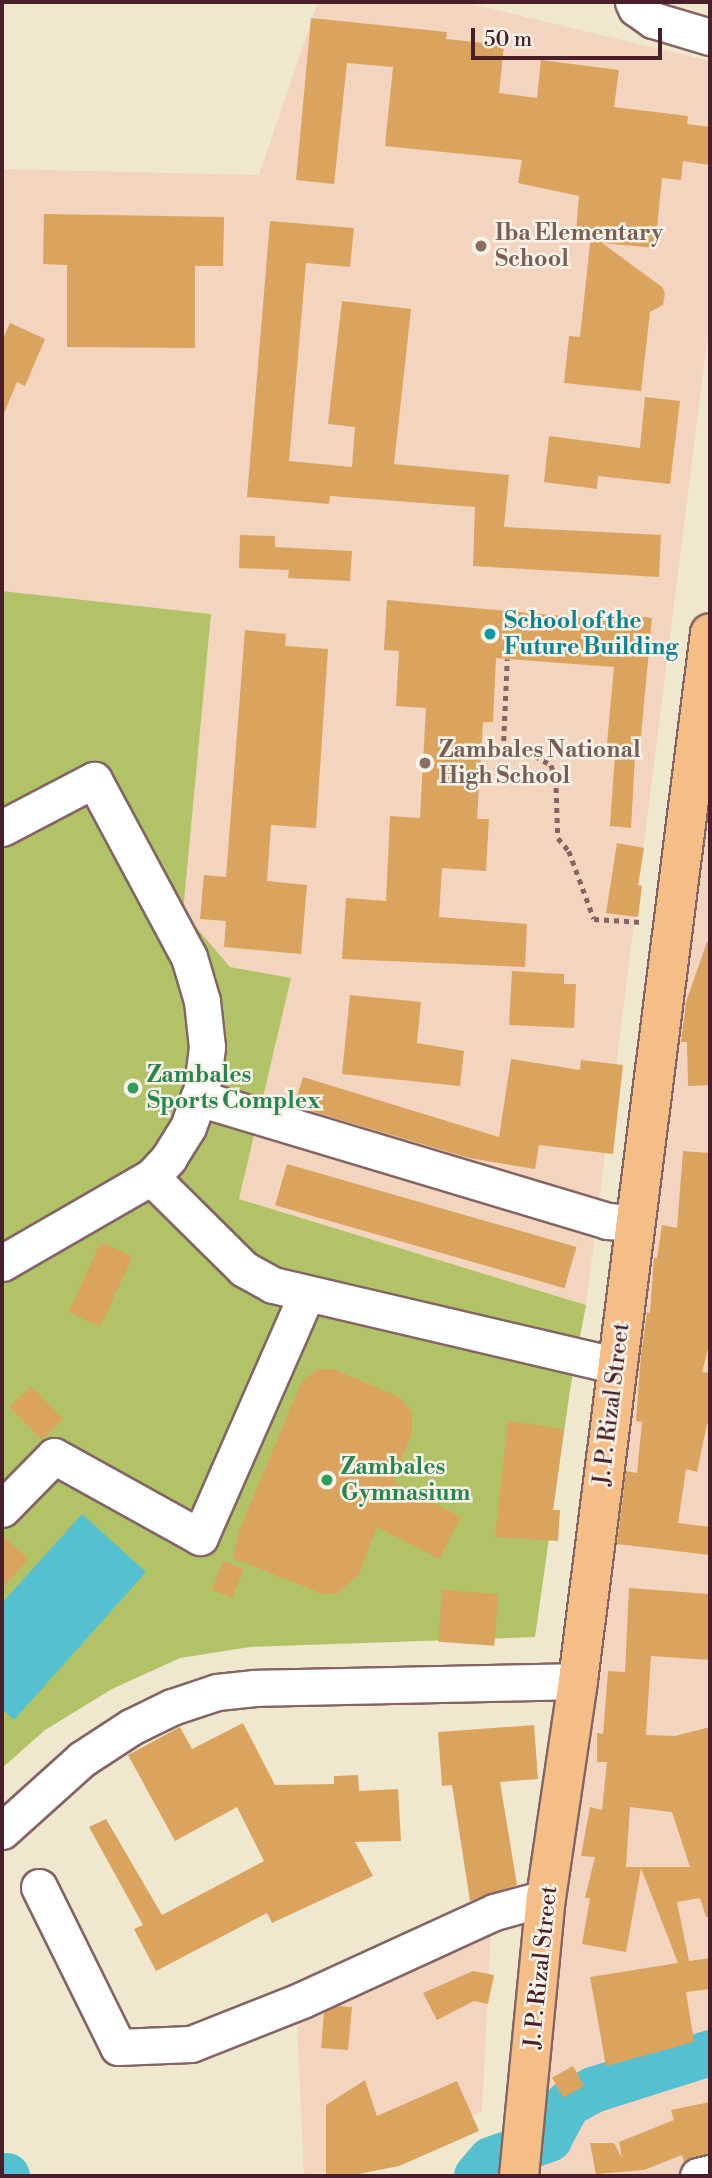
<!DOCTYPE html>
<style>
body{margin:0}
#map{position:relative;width:712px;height:2178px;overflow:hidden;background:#efe8ce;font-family:"Libre Bodoni",serif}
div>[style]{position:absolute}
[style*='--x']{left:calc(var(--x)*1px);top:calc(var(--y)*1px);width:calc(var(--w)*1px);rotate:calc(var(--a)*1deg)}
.built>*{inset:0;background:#f3d4be}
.green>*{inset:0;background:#b1c366}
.water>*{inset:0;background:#55c1d0}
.river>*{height:46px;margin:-23px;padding:0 23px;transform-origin:23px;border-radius:23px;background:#55c1d0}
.building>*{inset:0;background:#daa45f;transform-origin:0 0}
.path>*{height:4.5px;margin-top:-2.25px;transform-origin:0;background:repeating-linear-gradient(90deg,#846564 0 5px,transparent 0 10px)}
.roads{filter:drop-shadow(2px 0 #846564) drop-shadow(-2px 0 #846564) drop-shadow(0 2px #846564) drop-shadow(0 -2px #846564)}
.minor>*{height:35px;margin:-17.5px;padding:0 17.5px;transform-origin:17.5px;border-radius:17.5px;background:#fff}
.major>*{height:38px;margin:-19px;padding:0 19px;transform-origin:19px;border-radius:19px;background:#f6be87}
.dots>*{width:19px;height:19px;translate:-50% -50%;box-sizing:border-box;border:4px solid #f7f3e8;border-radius:50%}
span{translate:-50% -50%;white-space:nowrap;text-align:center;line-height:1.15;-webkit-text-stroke:5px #f7f3e8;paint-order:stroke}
.education-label{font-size:23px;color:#785e54;font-weight:700}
.left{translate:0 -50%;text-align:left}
.culture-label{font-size:23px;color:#0d838f;font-weight:700}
.leisure-label{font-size:23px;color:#27864d;font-weight:700}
.street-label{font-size:23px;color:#4a1f2b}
.frame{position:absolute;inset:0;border:4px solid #4a1f2b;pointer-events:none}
.scale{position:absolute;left:471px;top:28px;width:191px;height:32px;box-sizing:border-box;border:4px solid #4a1f2b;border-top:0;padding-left:9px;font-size:21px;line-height:24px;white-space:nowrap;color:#4a1f2b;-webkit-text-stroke:5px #f7f3e8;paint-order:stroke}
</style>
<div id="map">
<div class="built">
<i style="clip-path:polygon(318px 2px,463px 2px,710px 61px,710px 318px,586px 1305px,239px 1199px,290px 978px,230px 967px,183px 912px,211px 614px,2px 591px,2px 169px,259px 175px)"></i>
<i style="clip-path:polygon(710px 636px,710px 2167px,684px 2176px,532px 2176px)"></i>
<i style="clip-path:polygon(492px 1909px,482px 2111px,381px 2160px,304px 2176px,296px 2000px)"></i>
</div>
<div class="green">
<i style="clip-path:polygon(2px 591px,211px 614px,183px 912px,230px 967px,291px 978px,239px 1199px,586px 1305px,570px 1390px,535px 1637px,250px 1647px,180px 1658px,112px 1689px,45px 1730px,2px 1768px)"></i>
</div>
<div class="water">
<i style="clip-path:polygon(82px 1514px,146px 1572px,14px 1720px,2px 1709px,2px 1603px)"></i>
</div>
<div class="river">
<i style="--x:2;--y:2176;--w:5;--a:0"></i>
<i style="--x:477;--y:2176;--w:21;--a:-49"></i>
<i style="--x:491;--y:2160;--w:62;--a:-19.9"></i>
<i style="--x:549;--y:2139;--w:40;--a:-62"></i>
<i style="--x:568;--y:2104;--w:29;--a:-29"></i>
<i style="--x:593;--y:2090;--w:123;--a:-17.5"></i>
</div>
<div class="building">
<i style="clip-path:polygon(311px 18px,447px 32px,446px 39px,504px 45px,499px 93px,537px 98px,541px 60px,619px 70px,614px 107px,688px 116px,687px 124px,710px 127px,710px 165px,683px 161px,681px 180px,662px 178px,655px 248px,602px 243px,662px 287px,665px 293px,663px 305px,650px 312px,641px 391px,564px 383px,569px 336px,580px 337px,591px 235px,576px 233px,579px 196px,518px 183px,522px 160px,385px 146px,393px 67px,347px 63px,334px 184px,296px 180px)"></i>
<i style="clip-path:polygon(44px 214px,224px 217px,223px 266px,195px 266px,195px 348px,67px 347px,67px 265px,43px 264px)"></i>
<i style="clip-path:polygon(270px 221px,354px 228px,350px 267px,306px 263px,289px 461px,352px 467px,355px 427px,328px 424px,342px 301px,411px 309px,394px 464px,509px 475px,504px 527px,661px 535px,659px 577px,473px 566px,475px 507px,330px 496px,329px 504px,247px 497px)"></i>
<i style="clip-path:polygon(10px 323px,45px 339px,25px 386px,17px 382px,2px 418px,2px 341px)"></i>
<i style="clip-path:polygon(645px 397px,680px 401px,670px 484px,598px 476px,597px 489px,544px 482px,549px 436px,640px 448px)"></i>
<i style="clip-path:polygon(240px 535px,275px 536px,275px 547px,352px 551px,350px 581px,288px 578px,289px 570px,239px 568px)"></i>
<i style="clip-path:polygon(387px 600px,618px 621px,619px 614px,652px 618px,639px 757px,635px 757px,631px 828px,610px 826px,615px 755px,606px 754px,614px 667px,496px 658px,493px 722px,483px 722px,477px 819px,489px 819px,486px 871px,442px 868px,439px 917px,527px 924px,525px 967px,342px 959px,346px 898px,386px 901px,390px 816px,420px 818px,426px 708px,396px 706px,399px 651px,384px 650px)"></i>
<i style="clip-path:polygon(245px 630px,286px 634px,285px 646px,328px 649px,316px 828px,271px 825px,267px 881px,307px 885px,301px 954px,224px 947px,226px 921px,200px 919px,204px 875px,226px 877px)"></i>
<i style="clip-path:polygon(617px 843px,644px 848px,638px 885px,642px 886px,638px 917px,606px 913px)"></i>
<i style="clip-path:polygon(707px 942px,710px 943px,710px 1085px,688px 1086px,687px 1042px,681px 1042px,686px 1002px)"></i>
<i style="clip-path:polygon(512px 971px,564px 974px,564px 984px,576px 984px,574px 1028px,509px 1025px)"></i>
<i style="clip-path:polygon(350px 995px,421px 1002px,417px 1043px,464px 1051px,460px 1086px,342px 1074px)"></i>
<i style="clip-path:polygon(511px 1059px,580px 1070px,581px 1060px,623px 1065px,613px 1154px,539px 1145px,535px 1169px,469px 1158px,294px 1106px,303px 1077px,499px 1137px)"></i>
<i style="clip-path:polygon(683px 1151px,710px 1153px,710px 1341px,702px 1372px,710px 1373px,710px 1425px,707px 1424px,697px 1472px,686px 1469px,678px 1523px,710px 1527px,710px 1555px,617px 1544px,626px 1471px,637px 1473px,642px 1422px,636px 1421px,641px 1355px,647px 1312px,650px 1313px,654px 1258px,657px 1258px,662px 1225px,677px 1228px)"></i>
<i style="left:287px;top:1164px;width:301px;height:43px;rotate:16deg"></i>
<i style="left:101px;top:1242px;width:35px;height:77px;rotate:25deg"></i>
<i style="clip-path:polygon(318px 1369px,334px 1369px,399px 1397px,412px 1412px,412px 1432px,393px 1482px,461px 1517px,439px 1559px,377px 1527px,359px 1574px,338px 1593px,323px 1594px,233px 1558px,240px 1528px,302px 1381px)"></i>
<i style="left:31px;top:1386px;width:46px;height:30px;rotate:46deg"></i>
<i style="clip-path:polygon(508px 1421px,564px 1429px,553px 1510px,560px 1510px,558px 1541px,495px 1537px)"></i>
<i style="clip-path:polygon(2px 1535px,28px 1559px,2px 1589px)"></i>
<i style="left:223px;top:1561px;width:22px;height:31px;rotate:21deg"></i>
<i style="clip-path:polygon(evenodd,629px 1588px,710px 1594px,710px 1660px,651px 1656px,646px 1735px,675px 1736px,710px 1727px,710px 1916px,706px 1917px,700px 1898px,677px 1902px,689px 1961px,710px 1958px,710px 1989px,686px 1992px,694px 2042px,606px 2066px,590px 1977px,678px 1963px,641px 1868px,626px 1952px,582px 1944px,590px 1898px,585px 1898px,595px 1857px,581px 1856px,590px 1807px,602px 1810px,607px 1762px,597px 1762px,597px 1733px,603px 1734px,608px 1671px,625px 1672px,629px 1588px,630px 1807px,672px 1812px,690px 1867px,626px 1867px,630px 1807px)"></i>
<i style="left:442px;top:1590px;width:56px;height:52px;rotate:4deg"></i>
<i style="clip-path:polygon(243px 1723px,275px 1785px,334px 1784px,334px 1776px,358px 1775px,359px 1791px,398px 1789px,401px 1841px,355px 1842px,373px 1876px,272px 1923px,267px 1913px,156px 1971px,134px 1929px,143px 1925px,89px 1827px,106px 1819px,162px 1915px,264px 1861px,237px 1807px,175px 1841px,128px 1755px,180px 1727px,192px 1749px)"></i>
<i style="clip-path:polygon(534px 1725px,538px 1779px,500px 1782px,517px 1885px,470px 1901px,452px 1785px,442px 1786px,438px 1732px)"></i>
<i style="clip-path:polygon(473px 1971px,494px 1975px,488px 2004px,474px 2001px,437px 2020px,423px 1993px)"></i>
<i style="clip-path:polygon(338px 2006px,352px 2007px,348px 2050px,321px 2048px,324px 2012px)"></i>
<i style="left:573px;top:2066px;width:23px;height:24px;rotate:61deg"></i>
<i style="clip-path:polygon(365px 2080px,377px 2116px,457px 2081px,479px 2131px,399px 2166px,349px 2176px,326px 2176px,326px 2105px)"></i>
<i style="clip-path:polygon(710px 2102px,710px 2153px,684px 2162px,682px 2155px,644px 2170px,596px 2174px,590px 2143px,614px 2143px,622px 2158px,619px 2142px,674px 2120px,671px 2110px)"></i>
</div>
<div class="path">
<i style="--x:481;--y:750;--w:45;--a:1.3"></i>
<i style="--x:526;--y:751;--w:29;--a:29"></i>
<i style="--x:551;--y:765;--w:14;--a:69"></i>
<i style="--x:556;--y:778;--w:60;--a:88.1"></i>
<i style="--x:558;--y:838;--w:17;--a:50"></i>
<i style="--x:569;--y:851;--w:72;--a:69.8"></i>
<i style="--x:594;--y:919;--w:48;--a:3.6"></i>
<i style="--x:503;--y:751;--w:92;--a:-87.5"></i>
</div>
<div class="roads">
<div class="minor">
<i style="--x:633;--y:2;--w:7;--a:63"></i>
<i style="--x:636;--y:8;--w:21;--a:35"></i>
<i style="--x:653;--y:20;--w:59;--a:16.6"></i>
<i style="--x:2;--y:828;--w:104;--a:-27.6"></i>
<i style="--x:94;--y:780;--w:201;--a:61.8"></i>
<i style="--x:189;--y:957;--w:46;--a:73.5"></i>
<i style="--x:202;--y:1001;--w:46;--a:83.8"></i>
<i style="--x:207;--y:1047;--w:41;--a:97"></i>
<i style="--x:202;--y:1088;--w:41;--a:109.7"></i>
<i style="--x:188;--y:1127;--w:36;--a:122"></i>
<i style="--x:169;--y:1158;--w:26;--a:133"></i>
<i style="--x:151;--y:1177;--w:172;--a:150"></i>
<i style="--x:198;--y:1098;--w:427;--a:16.7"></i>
<i style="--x:607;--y:1221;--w:27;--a:4"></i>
<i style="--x:151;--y:1177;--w:131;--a:44.7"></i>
<i style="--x:244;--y:1269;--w:33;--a:29"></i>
<i style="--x:273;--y:1285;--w:353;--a:13.2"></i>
<i style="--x:2;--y:1509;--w:74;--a:-45.5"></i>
<i style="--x:54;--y:1456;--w:167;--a:29"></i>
<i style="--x:200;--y:1537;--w:264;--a:-66.3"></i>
<i style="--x:2;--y:1831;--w:108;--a:-42"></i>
<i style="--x:82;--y:1759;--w:59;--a:-33.1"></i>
<i style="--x:131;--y:1727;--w:46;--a:-26"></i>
<i style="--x:172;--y:1707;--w:47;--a:-18.4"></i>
<i style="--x:217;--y:1692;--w:38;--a:-6"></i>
<i style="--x:255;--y:1688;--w:323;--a:-1.2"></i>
<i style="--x:39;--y:1887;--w:178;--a:63.7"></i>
<i style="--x:118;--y:2047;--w:73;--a:-2.4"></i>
<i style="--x:191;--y:2044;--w:119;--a:-21.6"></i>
<i style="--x:302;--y:2000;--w:211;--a:-24.6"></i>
<i style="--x:494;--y:1912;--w:54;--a:-15.1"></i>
<i style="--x:698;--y:2176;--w:12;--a:-14"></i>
</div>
<div class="major">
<i style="--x:519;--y:2176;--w:279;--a:-84.5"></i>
<i style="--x:546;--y:1898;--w:219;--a:-81.6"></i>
<i style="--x:578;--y:1681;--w:1056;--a:-82.82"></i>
</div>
</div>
<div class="dots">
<i style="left:481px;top:246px;background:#8d6e63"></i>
<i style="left:490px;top:634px;background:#0f9aa8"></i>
<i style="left:425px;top:763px;background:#8d6e63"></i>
<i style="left:133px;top:1088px;background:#2e9e5b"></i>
<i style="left:327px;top:1480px;background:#2e9e5b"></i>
</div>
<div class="education-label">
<span class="left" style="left:495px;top:246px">Iba Elementary<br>School</span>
<span class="left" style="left:439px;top:763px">Zambales National<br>High School</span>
</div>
<div class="culture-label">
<span class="left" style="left:504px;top:634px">School of the<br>Future Building</span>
</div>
<div class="leisure-label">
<span class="left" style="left:147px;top:1088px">Zambales<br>Sports Complex</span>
<span class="left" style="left:341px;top:1480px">Zambales<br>Gymnasium</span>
</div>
<div class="street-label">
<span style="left:612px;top:1404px;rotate:-83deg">J. P. Rizal Street</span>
<span style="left:541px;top:1967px;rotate:-84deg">J. P. Rizal Street</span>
</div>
<div class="frame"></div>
<div class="scale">50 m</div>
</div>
